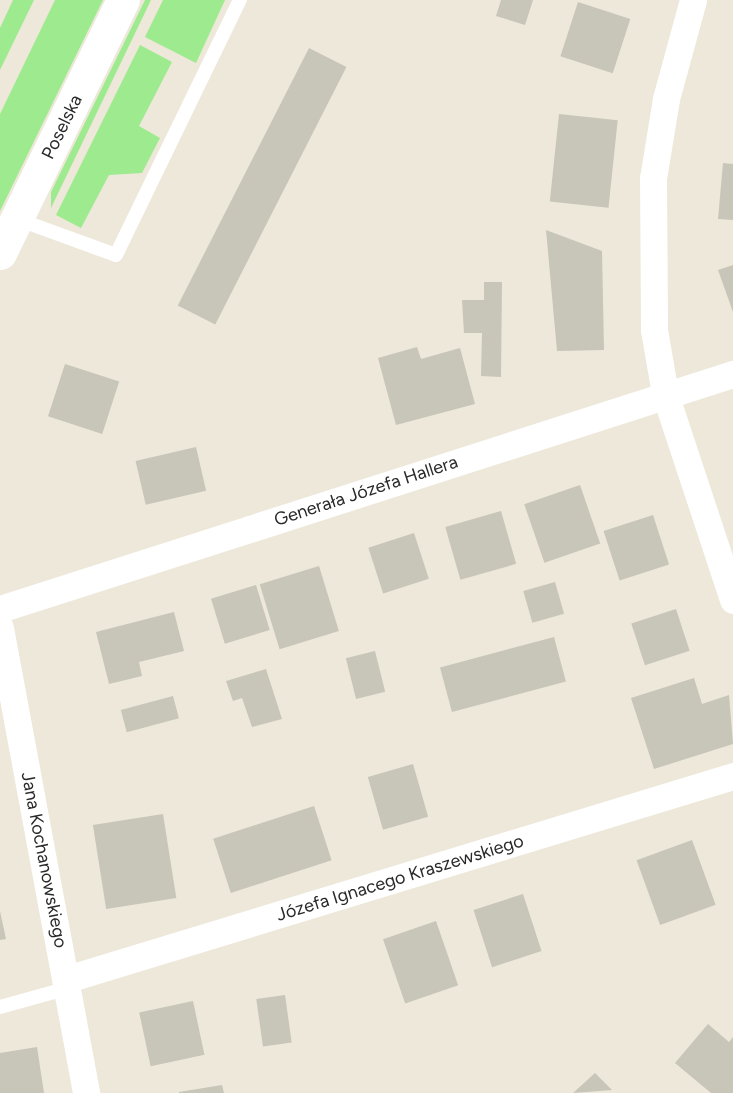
<!DOCTYPE html>
<meta charset="utf-8">
<style>
body{margin:0}
#map{position:relative;width:733px;height:1093px;overflow:hidden;background:#ede8d9;font-family:Figtree,sans-serif}
div>[style]{position:absolute}
[style*='--x']{left:calc(var(--x)*1px);top:calc(var(--y)*1px);width:calc(var(--w)*1px);rotate:calc(var(--a)*1deg)}
.green>*{inset:0;background:#9eea8f}
.building>*{inset:0;background:#c8c5b9;transform-origin:0 0}
.service>*{height:14px;margin:-7px;padding:0 7px;transform-origin:7px;border-radius:7px;background:#fff}
.minor>*{height:27px;margin:-13.5px;padding:0 13.5px;transform-origin:13.5px;border-radius:13.5px;background:#fff}
.tertiary>*{height:33px;margin:-16.5px;padding:0 16.5px;transform-origin:16.5px;border-radius:16.5px;background:#fff}
span{translate:-50% -50%;white-space:nowrap;text-align:center;line-height:1.15;-webkit-text-stroke:4.5px #fff;paint-order:stroke}
.street-label{font-size:18px;color:#292929}
</style>
<div id="map">
<div class="green">
<i style="clip-path:polygon(13px 0,34px 0,0 70px,0 28px)"></i>
<i style="clip-path:polygon(55px 0,103px 0,0 211px,0 114px)"></i>
<i style="clip-path:polygon(145px 0,151px 0,51px 208px,51px 192px)"></i>
<i style="clip-path:polygon(163px 0,225px 0,196px 63px,145px 37px)"></i>
<i style="clip-path:polygon(140px 45px,172px 62px,139px 126px,160px 138px,142px 173px,109px 175px,81px 228px,56px 215px)"></i>
</div>
<div class="building">
<i style="clip-path:polygon(501px 0,533px 0,525px 25px,496px 16px)"></i>
<i style="left:578px;top:2px;width:55px;height:57px;rotate:18deg"></i>
<i style="left:309px;top:48px;width:42px;height:289px;rotate:27deg"></i>
<i style="left:559px;top:114px;width:59px;height:88px;rotate:6deg"></i>
<i style="clip-path:polygon(723px 163px,733px 164px,733px 220px,718px 219px)"></i>
<i style="clip-path:polygon(546px 230px,602px 251px,604px 350px,557px 351px)"></i>
<i style="clip-path:polygon(733px 265px,733px 312px,718px 270px)"></i>
<i style="clip-path:polygon(484px 282px,502px 282px,501px 377px,481px 376px,482px 333px,464px 333px,462px 300px,484px 300px)"></i>
<i style="clip-path:polygon(417px 347px,421px 359px,460px 348px,475px 404px,396px 425px,378px 358px)"></i>
<i style="left:65px;top:364px;width:57px;height:55px;rotate:18deg"></i>
<i style="left:196px;top:447px;width:45px;height:62px;rotate:77deg"></i>
<i style="left:580px;top:485px;width:62px;height:59px;rotate:71deg"></i>
<i style="left:501px;top:511px;width:55px;height:58px;rotate:74deg"></i>
<i style="left:653px;top:515px;width:52px;height:52px;rotate:72deg"></i>
<i style="left:414px;top:533px;width:48px;height:48px;rotate:72deg"></i>
<i style="left:319px;top:566px;width:68px;height:62px;rotate:73deg"></i>
<i style="left:555px;top:582px;width:33px;height:33px;rotate:74deg"></i>
<i style="left:256px;top:585px;width:47px;height:47px;rotate:73deg"></i>
<i style="left:676px;top:609px;width:44px;height:47px;rotate:72deg"></i>
<i style="clip-path:polygon(174px 612px,184px 651px,139px 662px,142px 676px,109px 684px,96px 632px)"></i>
<i style="left:554px;top:637px;width:46px;height:118px;rotate:75deg"></i>
<i style="left:375px;top:651px;width:42px;height:30px;rotate:76deg"></i>
<i style="clip-path:polygon(266px 669px,282px 719px,252px 727px,242px 698px,233px 701px,226px 681px)"></i>
<i style="clip-path:polygon(694px 678px,702px 704px,729px 695px,733px 744px,654px 769px,631px 698px)"></i>
<i style="left:173px;top:696px;width:23px;height:54px;rotate:75deg"></i>
<i style="left:413px;top:764px;width:55px;height:47px;rotate:74deg"></i>
<i style="left:314px;top:806px;width:57px;height:106px;rotate:72deg"></i>
<i style="left:163px;top:814px;width:85px;height:71px;rotate:81deg"></i>
<i style="left:692px;top:840px;width:69px;height:59px;rotate:70deg"></i>
<i style="left:523px;top:894px;width:60px;height:52px;rotate:72deg"></i>
<i style="clip-path:polygon(0 911px,6px 939px,0 940px)"></i>
<i style="left:436px;top:921px;width:68px;height:56px;rotate:71deg"></i>
<i style="left:285px;top:995px;width:48px;height:29px;rotate:82deg"></i>
<i style="left:193px;top:1001px;width:55px;height:55px;rotate:78deg"></i>
<i style="clip-path:polygon(708px 1024px,729px 1042px,733px 1037px,733px 1093px,711px 1093px,675px 1063px)"></i>
<i style="clip-path:polygon(37px 1047px,44px 1093px,0 1093px,0 1053px)"></i>
<i style="clip-path:polygon(595px 1073px,612px 1090px,573px 1093px)"></i>
<i style="clip-path:polygon(222px 1085px,224px 1093px,179px 1093px,179px 1092px)"></i>
</div>
<div class="service">
<i style="--x:17;--y:219;--w:105;--a:20"></i>
<i style="--x:116;--y:255;--w:284;--a:-64.1"></i>
<i style="--x:0;--y:1007;--w:71;--a:-15.6"></i>
</div>
<div class="minor">
<i style="--x:693;--y:0;--w:103;--a:105.3"></i>
<i style="--x:666;--y:99;--w:80;--a:99.3"></i>
<i style="--x:653;--y:178;--w:152;--a:89.6"></i>
<i style="--x:654;--y:330;--w:65;--a:80.2"></i>
<i style="--x:665;--y:394;--w:217;--a:71.7"></i>
<i style="--x:0;--y:609;--w:770;--a:-17.78"></i>
<i style="--x:0;--y:628;--w:473;--a:79.5"></i>
<i style="--x:67;--y:979;--w:696;--a:-16.95"></i>
</div>
<div class="tertiary">
<i style="--x:0;--y:253;--w:281;--a:-64.1"></i>
</div>
<div class="street-label">
<span style="left:62px;top:127px;rotate:-64deg">Poselska</span>
<span style="left:366px;top:491px;rotate:-18deg">Generała Józefa Hallera</span>
<span style="left:44px;top:860px;rotate:79deg">Jana Kochanowskiego</span>
<span style="left:400px;top:878px;rotate:-17deg">Józefa Ignacego Kraszewskiego</span>
</div>
</div>
